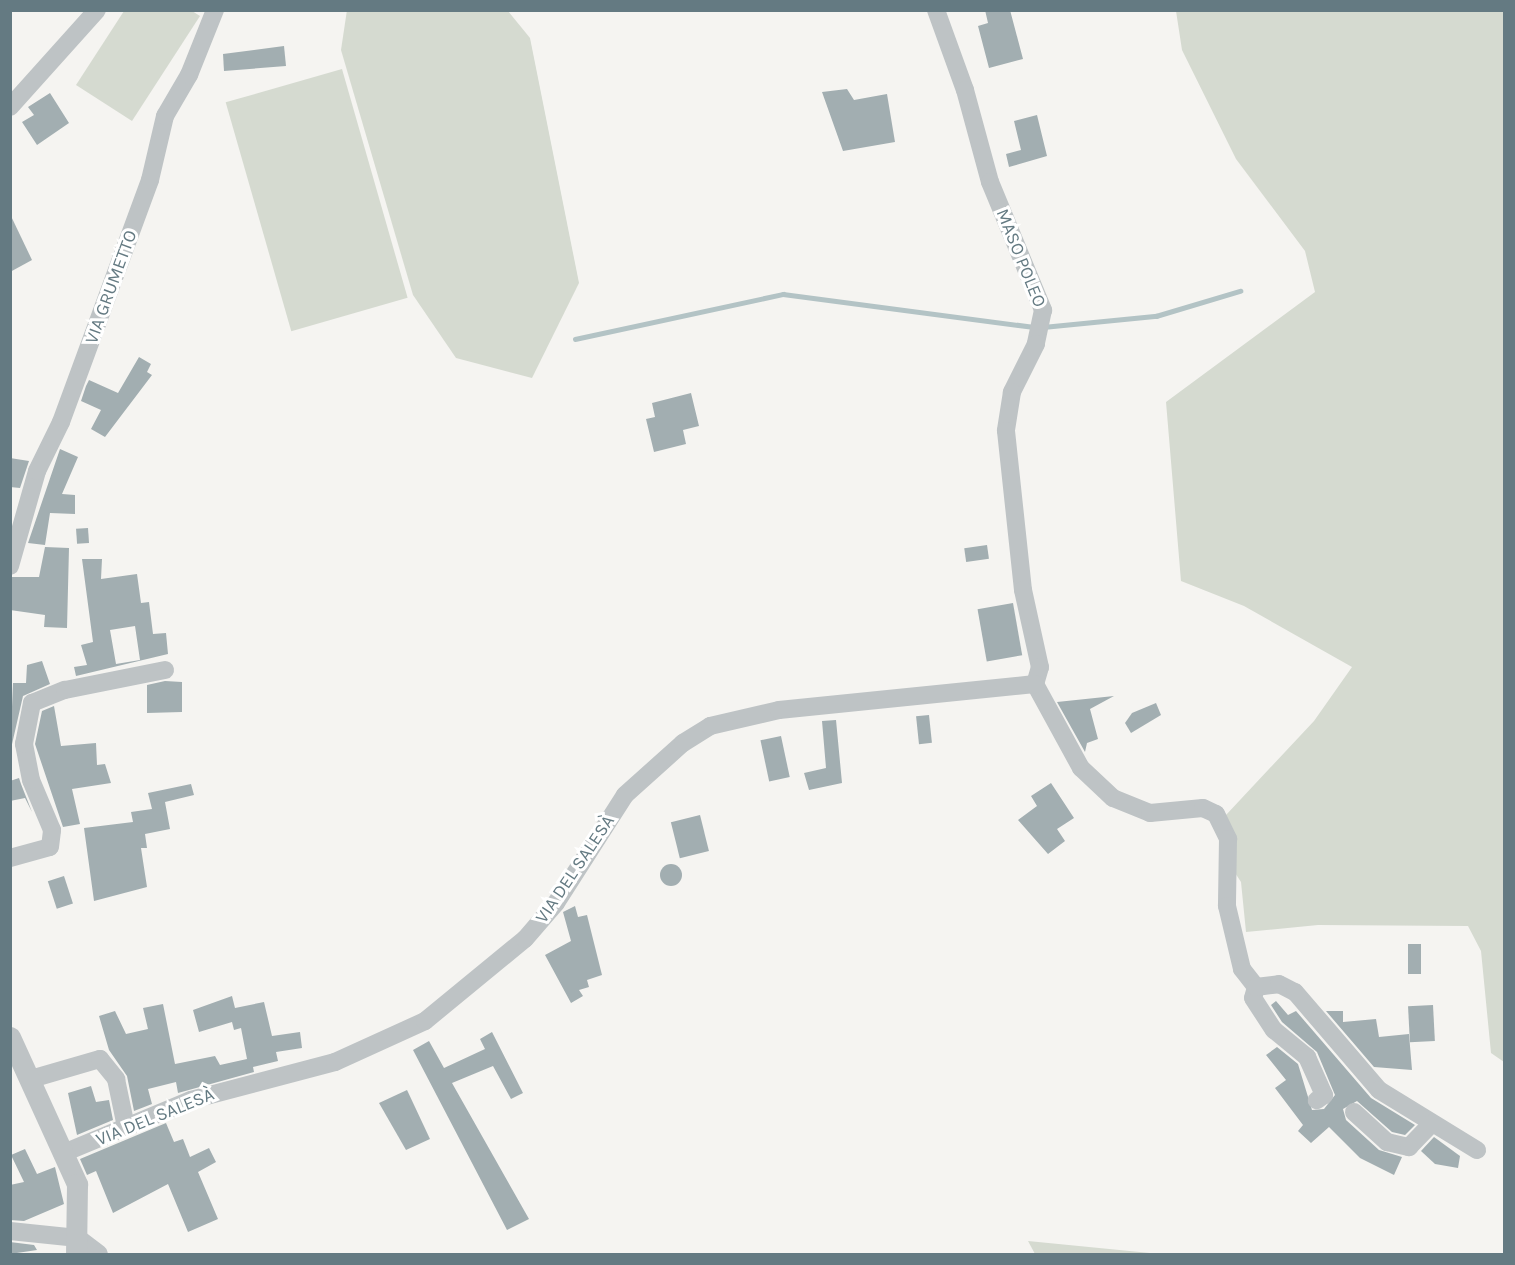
<!DOCTYPE html>
<meta charset="utf-8">
<style>
body{margin:0}
#map{position:relative;width:1515px;height:1265px;overflow:hidden;background:#f5f4f1;font-family:Karla,sans-serif}
div>[style]{position:absolute}
[style*='--x']{left:calc(var(--x)*1px);top:calc(var(--y)*1px);width:calc(var(--w)*1px);rotate:calc(var(--a)*1deg)}
.green>*{inset:0;background:#d5dad0;transform-origin:0 0}
.stream>*{height:4.5px;margin:-2.25px;padding:0 2.25px;transform-origin:2.25px;border-radius:2.25px;background:#b3c3c5}
.building>*{inset:0;background:#a2aeb1;transform-origin:0 0}
.round{border-radius:50%}
.minor>*{height:18px;margin:-9px;padding:0 9px;transform-origin:9px;border-radius:9px;background:#bec3c5}
.tertiary>*{height:21px;margin:-10.5px;padding:0 10.5px;transform-origin:10.5px;border-radius:10.5px;background:#bec3c5}
span{translate:-50% -50%;white-space:nowrap;text-align:center;line-height:1.15;-webkit-text-stroke:6px #fff;paint-order:stroke}
.street-label{font-size:18px;color:#647a82}
.frame{position:absolute;inset:0;border:12px solid #647a82;pointer-events:none}
</style>
<div id="map">
<div class="green">
<i style="clip-path:polygon(347px 10px,508px 11px,530px 38px,579px 283px,532px 378px,456px 358px,413px 295px,341px 50px)"></i>
<i style="clip-path:polygon(124px 11px,192px 11px,200px 16px,132px 121px,76px 85px)"></i>
<i style="clip-path:polygon(1176px 11px,1504px 11px,1504px 1062px,1491px 1053px,1481px 951px,1468px 926px,1318px 925px,1246px 932px,1241px 882px,1224px 856px,1226px 815px,1314px 721px,1352px 667px,1244px 606px,1181px 581px,1166px 402px,1315px 292px,1305px 251px,1236px 159px,1182px 50px)"></i>
<i style="left:342px;top:69px;width:238px;height:121px;rotate:74deg"></i>
<i style="clip-path:polygon(1028px 1241px,1160px 1254px,1035px 1254px)"></i>
</div>
<div class="stream">
<i style="--x:1043;--y:327;--w:114;--a:-5.6"></i>
<i style="--x:1156;--y:316;--w:88;--a:-16.6"></i>
<i style="--x:575;--y:339;--w:213;--a:-12.2"></i>
<i style="--x:783;--y:294;--w:253;--a:7.5"></i>
</div>
<div class="building">
<i style="clip-path:polygon(985px 10px,1010px 10px,1023px 59px,989px 68px,978px 26px,988px 23px)"></i>
<i style="clip-path:polygon(284px 46px,286px 66px,224px 71px,223px 54px)"></i>
<i style="clip-path:polygon(847px 89px,854px 100px,887px 94px,895px 142px,843px 151px,822px 92px)"></i>
<i style="clip-path:polygon(50px 93px,69px 123px,37px 145px,22px 122px,34px 115px,28px 107px)"></i>
<i style="clip-path:polygon(1037px 115px,1047px 156px,1009px 167px,1006px 154px,1021px 150px,1014px 121px)"></i>
<i style="clip-path:polygon(10px 214px,32px 260px,10px 272px)"></i>
<i style="clip-path:polygon(139px 357px,151px 364px,147px 372px,152px 375px,105px 437px,91px 429px,101px 410px,81px 401px,86px 386px,89px 380px,118px 393px)"></i>
<i style="clip-path:polygon(691px 393px,699px 426px,683px 430px,686px 444px,654px 452px,646px 419px,655px 417px,652px 403px)"></i>
<i style="clip-path:polygon(60px 449px,78px 457px,62px 494px,75px 495px,75px 514px,50px 513px,45px 545px,28px 543px)"></i>
<i style="clip-path:polygon(10px 458px,29px 461px,20px 488px,10px 487px)"></i>
<i style="left:88px;top:528px;width:15px;height:12px;rotate:86deg"></i>
<i style="left:987px;top:545px;width:14px;height:23px;rotate:82deg"></i>
<i style="clip-path:polygon(45px 547px,69px 548px,67px 628px,44px 627px,45px 615px,10px 610px,10px 577px,39px 577px)"></i>
<i style="clip-path:polygon(evenodd,82px 559px,102px 559px,101px 579px,137px 574px,141px 603px,149px 602px,153px 634px,166px 633px,168px 654px,76px 676px,74px 667px,87px 665px,81px 645px,93px 642px,82px 559px,135px 626px,140px 660px,116px 664px,110px 630px,135px 626px)"></i>
<i style="left:1013px;top:603px;width:53px;height:36px;rotate:80deg"></i>
<i style="clip-path:polygon(42px 661px,50px 684px,23px 696px,10px 753px,13px 683px,26px 683px,27px 665px)"></i>
<i style="clip-path:polygon(165px 681px,182px 682px,182px 712px,147px 713px,147px 685px)"></i>
<i style="clip-path:polygon(1114px 696px,1090px 709px,1098px 739px,1087px 743px,1085px 752px,1057px 702px)"></i>
<i style="clip-path:polygon(1156px 703px,1161px 715px,1131px 733px,1125px 723px,1132px 713px)"></i>
<i style="clip-path:polygon(54px 706px,61px 746px,96px 743px,97px 765px,105px 764px,111px 783px,72px 789px,80px 824px,63px 827px,35px 744px,42px 711px)"></i>
<i style="left:929px;top:715px;width:28px;height:13px;rotate:84deg"></i>
<i style="clip-path:polygon(836px 720px,842px 783px,809px 790px,804px 773px,826px 768px,822px 721px)"></i>
<i style="left:781px;top:736px;width:42px;height:21px;rotate:78deg"></i>
<i style="clip-path:polygon(19px 778px,21px 784px,32px 812px,25px 798px,10px 801px,10px 781px)"></i>
<i style="clip-path:polygon(1051px 783px,1074px 818px,1057px 829px,1065px 841px,1048px 854px,1018px 820px,1037px 806px,1031px 796px)"></i>
<i style="clip-path:polygon(191px 784px,194px 795px,165px 802px,170px 829px,145px 834px,147px 848px,141px 848px,147px 887px,94px 901px,84px 828px,133px 822px,131px 812px,152px 809px,148px 793px)"></i>
<i style="left:700px;top:815px;width:37px;height:30px;rotate:76deg"></i>
<i class="round" style="left:660px;top:864px;width:22px;height:22px"></i>
<i style="left:64px;top:876px;width:29px;height:17px;rotate:72deg"></i>
<i style="clip-path:polygon(575px 906px,578px 917px,587px 915px,602px 975px,587px 980px,589px 987px,579px 990px,583px 996px,571px 1003px,545px 955px,571px 941px,563px 912px)"></i>
<i style="left:1408px;top:944px;width:13px;height:30px"></i>
<i style="clip-path:polygon(232px 996px,235px 1008px,264px 1002px,272px 1036px,300px 1032px,302px 1048px,276px 1052px,278px 1061px,253px 1067px,254px 1072px,178px 1093px,176px 1082px,148px 1089px,152px 1104px,134px 1111px,127px 1076px,109px 1050px,99px 1016px,115px 1011px,126px 1034px,148px 1029px,143px 1008px,163px 1004px,175px 1064px,215px 1056px,220px 1065px,247px 1059px,241px 1028px,234px 1030px,232px 1022px,199px 1032px,193px 1010px)"></i>
<i style="clip-path:polygon(1276px 1001px,1288px 1015px,1296px 1011px,1371px 1098px,1415px 1125px,1405px 1135px,1392px 1132px,1357px 1101px,1343px 1109px,1346px 1120px,1379px 1150px,1402px 1157px,1394px 1175px,1360px 1158px,1329px 1127px,1311px 1143px,1298px 1131px,1303px 1125px,1275px 1088px,1286px 1080px,1266px 1055px,1277px 1047px,1298px 1064px,1312px 1110px,1324px 1109px,1335px 1095px,1317px 1052px,1282px 1022px,1271px 1005px)"></i>
<i style="left:1433px;top:1005px;width:36px;height:25px;rotate:87deg"></i>
<i style="clip-path:polygon(1326px 1011px,1343px 1011px,1343px 1022px,1376px 1019px,1379px 1037px,1409px 1034px,1412px 1070px,1374px 1067px)"></i>
<i style="clip-path:polygon(492px 1032px,523px 1093px,511px 1099px,493px 1066px,452px 1083px,529px 1219px,507px 1230px,413px 1050px,429px 1041px,444px 1068px,485px 1049px,480px 1039px)"></i>
<i style="clip-path:polygon(91px 1086px,96px 1102px,109px 1100px,113px 1120px,77px 1135px,68px 1093px)"></i>
<i style="clip-path:polygon(407px 1090px,430px 1139px,406px 1150px,379px 1103px)"></i>
<i style="clip-path:polygon(166px 1123px,174px 1142px,183px 1139px,190px 1157px,209px 1148px,216px 1162px,198px 1172px,218px 1219px,188px 1232px,168px 1184px,113px 1213px,96px 1171px,87px 1175px,80px 1159px)"></i>
<i style="clip-path:polygon(1434px 1137px,1460px 1156px,1458px 1168px,1435px 1164px,1421px 1151px)"></i>
<i style="clip-path:polygon(25px 1149px,37px 1174px,55px 1167px,64px 1204px,24px 1221px,10px 1220px,10px 1185px,24px 1182px,11px 1155px)"></i>
<i style="clip-path:polygon(10px 1242px,34px 1245px,37px 1250px,10px 1254px)"></i>
</div>
<div class="minor">
<i style="--x:936;--y:10;--w:85;--a:70.1"></i>
<i style="--x:965;--y:90;--w:95;--a:74.8"></i>
<i style="--x:990;--y:182;--w:139;--a:67.5"></i>
<i style="--x:1043;--y:310;--w:35;--a:102"></i>
<i style="--x:1036;--y:344;--w:54;--a:116.6"></i>
<i style="--x:1012;--y:392;--w:39;--a:99"></i>
<i style="--x:1006;--y:431;--w:160;--a:83.9"></i>
<i style="--x:1023;--y:590;--w:79;--a:77.6"></i>
<i style="--x:1040;--y:667;--w:18;--a:106"></i>
<i style="--x:10;--y:107;--w:130;--a:-48.1"></i>
<i style="--x:10;--y:566;--w:99;--a:-74.1"></i>
<i style="--x:37;--y:471;--w:55;--a:-63.9"></i>
<i style="--x:61;--y:422;--w:258;--a:-69.8"></i>
<i style="--x:150;--y:180;--w:66;--a:-76.8"></i>
<i style="--x:165;--y:116;--w:48;--a:-59.7"></i>
<i style="--x:189;--y:75;--w:70;--a:-68.2"></i>
<i style="--x:1035;--y:684;--w:96;--a:61.3"></i>
<i style="--x:1081;--y:768;--w:44;--a:43.2"></i>
<i style="--x:1113;--y:798;--w:40;--a:22"></i>
<i style="--x:1150;--y:813;--w:53;--a:-5.4"></i>
<i style="--x:1203;--y:808;--w:14;--a:25"></i>
<i style="--x:1216;--y:814;--w:28;--a:64"></i>
<i style="--x:1228;--y:839;--w:67;--a:90.9"></i>
<i style="--x:1227;--y:906;--w:65;--a:76.6"></i>
<i style="--x:1242;--y:969;--w:23;--a:52"></i>
<i style="--x:1256;--y:987;--w:11;--a:105"></i>
<i style="--x:1253;--y:998;--w:38;--a:57"></i>
<i style="--x:1274;--y:1030;--w:43;--a:39.3"></i>
<i style="--x:1307;--y:1057;--w:42;--a:65.9"></i>
<i style="--x:1324;--y:1095;--w:9;--a:144"></i>
<i style="--x:10;--y:858;--w:41;--a:-15.4"></i>
<i style="--x:50;--y:847;--w:17;--a:-83"></i>
<i style="--x:52;--y:830;--w:54;--a:-112.8"></i>
<i style="--x:31;--y:780;--w:37;--a:-101"></i>
<i style="--x:24;--y:744;--w:42;--a:-79"></i>
<i style="--x:32;--y:703;--w:35;--a:-22"></i>
<i style="--x:65;--y:690;--w:102;--a:-11.3"></i>
<i style="--x:1256;--y:987;--w:23;--a:-7"></i>
<i style="--x:1279;--y:984;--w:18;--a:27"></i>
<i style="--x:1295;--y:992;--w:129;--a:49.4"></i>
<i style="--x:1379;--y:1090;--w:115;--a:31.5"></i>
<i style="--x:31;--y:1079;--w:72;--a:-16.2"></i>
<i style="--x:100;--y:1059;--w:26;--a:51"></i>
<i style="--x:116;--y:1079;--w:49;--a:78.2"></i>
<i style="--x:1354;--y:1112;--w:45;--a:42.3"></i>
<i style="--x:1387;--y:1142;--w:23;--a:13"></i>
<i style="--x:1409;--y:1147;--w:33;--a:-46"></i>
<i style="--x:66;--y:1152;--w:135;--a:-22.6"></i>
<i style="--x:191;--y:1100;--w:149;--a:-14.8"></i>
<i style="--x:335;--y:1062;--w:99;--a:-24.5"></i>
<i style="--x:425;--y:1021;--w:129;--a:-39.4"></i>
<i style="--x:525;--y:939;--w:48;--a:-49.3"></i>
<i style="--x:556;--y:903;--w:128;--a:-57.4"></i>
<i style="--x:625;--y:795;--w:78;--a:-41.9"></i>
<i style="--x:683;--y:743;--w:32;--a:-32"></i>
<i style="--x:710;--y:726;--w:71;--a:-13.1"></i>
<i style="--x:779;--y:710;--w:257;--a:-5.8"></i>
<i style="--x:10;--y:1231;--w:68;--a:5.9"></i>
<i style="--x:78;--y:1238;--w:26;--a:37"></i>
</div>
<div class="tertiary">
<i style="--x:10;--y:1037;--w:162;--a:65.5"></i>
<i style="--x:77;--y:1184;--w:70;--a:90.8"></i>
</div>
<div class="street-label">
<span style="left:1021px;top:258px;rotate:68deg">MASO POLEO</span>
<span style="left:111px;top:287px;rotate:-70deg">VIA GRUMETTO</span>
<span style="left:575px;top:869px;rotate:-56deg">VIA DEL SALESÀ</span>
<span style="left:155px;top:1117px;rotate:-22deg">VIA DEL SALESÀ</span>
</div>
<div class="frame"></div>
</div>
